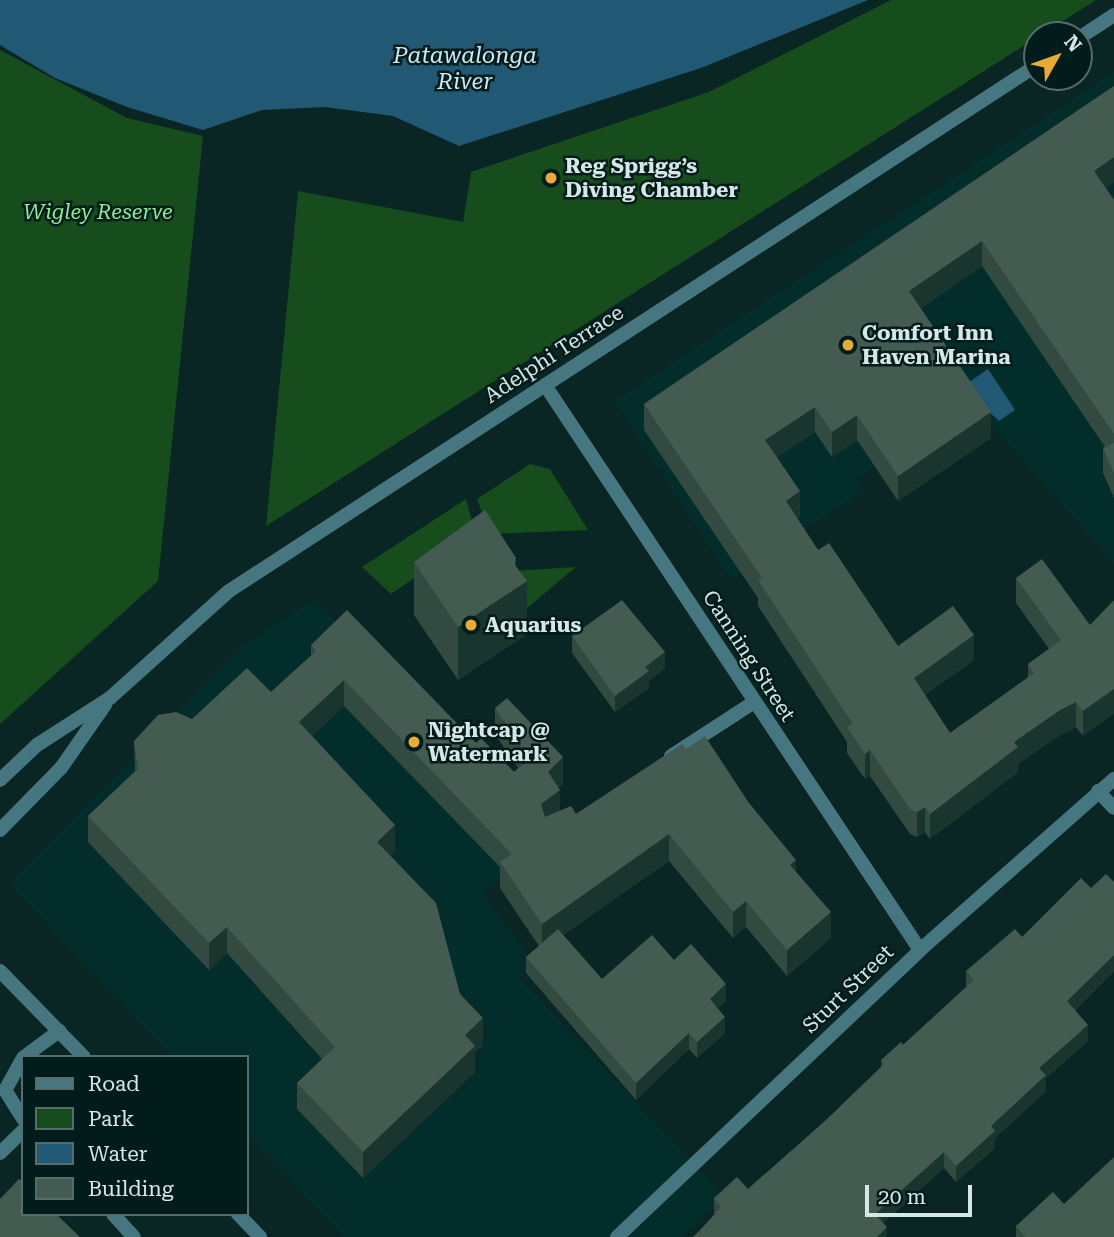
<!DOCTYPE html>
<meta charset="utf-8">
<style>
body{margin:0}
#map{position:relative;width:1114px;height:1237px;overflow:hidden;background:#092524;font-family:"Roboto Serif",serif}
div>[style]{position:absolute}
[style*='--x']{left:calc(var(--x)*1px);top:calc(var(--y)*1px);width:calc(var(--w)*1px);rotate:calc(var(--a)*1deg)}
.built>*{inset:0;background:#032d2a}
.green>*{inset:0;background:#174d1d}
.water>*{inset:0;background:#215975}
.minor>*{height:14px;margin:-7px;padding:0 7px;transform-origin:7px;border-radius:7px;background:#467680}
.tertiary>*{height:14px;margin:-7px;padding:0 7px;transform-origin:7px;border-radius:7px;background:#467680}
.wall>*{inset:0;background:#324a40}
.shaded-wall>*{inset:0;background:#1a342e}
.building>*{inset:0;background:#445b52}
.dots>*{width:19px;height:19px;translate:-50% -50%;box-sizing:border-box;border:4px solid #011c1a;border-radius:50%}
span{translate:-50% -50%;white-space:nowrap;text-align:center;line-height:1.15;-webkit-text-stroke:5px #011c1a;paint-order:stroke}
.poi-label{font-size:21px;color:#d7e7e6;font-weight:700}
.left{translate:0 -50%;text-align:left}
.park-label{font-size:21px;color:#8eec92;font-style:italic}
.street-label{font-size:21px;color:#d7e7e6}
.water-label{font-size:23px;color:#cfe6f3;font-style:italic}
.legend{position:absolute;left:21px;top:1055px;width:228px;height:161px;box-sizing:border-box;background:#011c1a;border:2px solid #576d6c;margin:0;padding:9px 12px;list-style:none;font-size:21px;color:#d7e7e6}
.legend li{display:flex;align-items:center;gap:14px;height:35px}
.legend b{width:35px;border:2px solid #576d6c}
.north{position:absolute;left:1023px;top:21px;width:70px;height:70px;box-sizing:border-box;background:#011c1a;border:2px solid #576d6c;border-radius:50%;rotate:50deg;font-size:19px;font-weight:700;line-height:28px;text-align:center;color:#d7e7e6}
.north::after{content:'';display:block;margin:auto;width:24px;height:32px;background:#e9ab38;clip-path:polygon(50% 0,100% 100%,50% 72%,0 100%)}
.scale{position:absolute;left:865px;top:1185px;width:107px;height:32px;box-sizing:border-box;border:4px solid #d7e7e6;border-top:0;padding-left:9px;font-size:21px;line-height:24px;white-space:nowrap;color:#d7e7e6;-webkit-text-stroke:5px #011c1a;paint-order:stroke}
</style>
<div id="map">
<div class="built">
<i style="clip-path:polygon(1114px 72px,1114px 564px,973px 403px,857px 479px,864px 491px,730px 579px,614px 401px)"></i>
<i style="clip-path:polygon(314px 599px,544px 840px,483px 894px,535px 964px,520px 978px,725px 1197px,682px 1237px,344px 1237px,247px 1135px,247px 1057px,172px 1057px,9px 884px,242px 646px)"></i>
</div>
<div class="green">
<i style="clip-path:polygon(891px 0,1096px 0,266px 526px,298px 191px,463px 222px,471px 172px,709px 92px)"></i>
<i style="clip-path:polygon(0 50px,127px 118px,203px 136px,158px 581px,0 724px)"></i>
<i style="clip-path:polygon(530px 464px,550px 469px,588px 530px,490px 534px,477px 499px)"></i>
<i style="clip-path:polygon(466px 499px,474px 528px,461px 546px,391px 594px,362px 567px)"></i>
<i style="clip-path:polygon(576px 567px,515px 618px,497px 572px)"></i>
</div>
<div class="water">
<i style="clip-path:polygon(0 0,868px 0,701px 68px,459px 146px,393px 116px,325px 107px,262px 110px,203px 130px,127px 107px,55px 78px,0 45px)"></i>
<i style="clip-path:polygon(988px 369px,1015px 410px,999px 421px,962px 387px)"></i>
</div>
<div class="minor">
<i style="--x:545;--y:385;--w:678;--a:56.43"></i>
<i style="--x:671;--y:756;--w:99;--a:-33"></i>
<i style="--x:1098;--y:791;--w:23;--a:47"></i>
<i style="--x:0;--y:1153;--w:32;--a:-44"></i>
<i style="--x:617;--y:1237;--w:417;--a:-43.4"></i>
<i style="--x:920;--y:950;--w:259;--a:-41.4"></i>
</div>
<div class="tertiary">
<i style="--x:1079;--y:38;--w:42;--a:-33.3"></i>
<i style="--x:0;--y:780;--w:51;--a:-43.4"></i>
<i style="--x:37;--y:745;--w:87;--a:-32.8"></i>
<i style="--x:110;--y:698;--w:160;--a:-42"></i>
<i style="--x:229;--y:591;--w:964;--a:-33.06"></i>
<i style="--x:0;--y:830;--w:87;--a:-45.5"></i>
<i style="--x:61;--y:768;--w:77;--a:-55.1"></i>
<i style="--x:0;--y:971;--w:120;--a:45.7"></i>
<i style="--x:24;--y:1057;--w:44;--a:-36.6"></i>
<i style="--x:23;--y:1058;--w:37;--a:119"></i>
<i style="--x:5;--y:1090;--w:34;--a:58"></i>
<i style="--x:113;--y:1214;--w:31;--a:48"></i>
<i style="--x:238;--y:1214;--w:32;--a:46"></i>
</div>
<div class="wall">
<i style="clip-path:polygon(1114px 86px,1114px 182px,1106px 188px,1114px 200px,1114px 498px,1103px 473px,1103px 448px,1105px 447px,982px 266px,921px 308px,991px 438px,898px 501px,857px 440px,832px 457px,815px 432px,777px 457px,800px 516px,797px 518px,818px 550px,898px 646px,974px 660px,925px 695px,950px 733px,1028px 678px,1028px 664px,1049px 649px,1016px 603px,1016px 578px,1090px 625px,1083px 736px,1076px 727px,1060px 735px,1018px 764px,1018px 772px,930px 839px,925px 832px,917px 837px,910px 834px,870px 776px,865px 779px,847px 753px,847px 742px,758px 606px,758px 598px,644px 430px,644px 404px)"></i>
<i style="clip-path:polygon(414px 562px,527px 634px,458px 680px,414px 615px)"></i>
<i style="clip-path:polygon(572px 636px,665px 668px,649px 681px,649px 688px,615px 712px,572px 653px)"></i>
<i style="clip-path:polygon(311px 645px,476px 743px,514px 772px,518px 768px,495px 734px,495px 708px,563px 783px,558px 788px,560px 811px,576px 814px,686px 749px,749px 803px,796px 872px,831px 938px,787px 976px,746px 927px,733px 938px,669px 861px,563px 935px,602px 979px,674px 960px,726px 1000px,718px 1008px,725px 1033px,697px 1058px,689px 1049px,636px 1100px,526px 973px,526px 957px,539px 946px,500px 888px,500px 867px,344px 706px,312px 736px,395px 851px,390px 856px,460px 994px,483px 1045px,475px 1052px,475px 1072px,363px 1178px,297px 1109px,297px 1083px,322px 1059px,227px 953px,209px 970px,88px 842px,88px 816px,135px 771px,134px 741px,271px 692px,311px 656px)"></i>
<i style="clip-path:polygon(1114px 882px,1114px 971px,1075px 1010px,1088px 1041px,1046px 1078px,1046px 1091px,995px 1138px,995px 1148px,956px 1182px,944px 1168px,883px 1223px,887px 1237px,703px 1227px,714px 1215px,714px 1198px,748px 1189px,825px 1121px,881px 1068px,881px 1060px,903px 1045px,966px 987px,966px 971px,1022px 937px,1091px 888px)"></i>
<i style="clip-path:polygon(1064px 1204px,1114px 1237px,1016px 1237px,1016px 1226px)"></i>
</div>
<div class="shaded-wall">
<i style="clip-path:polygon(1114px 157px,1114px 182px,1094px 196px,1094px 171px)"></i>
<i style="clip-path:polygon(982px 241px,982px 266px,909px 316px,909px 291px)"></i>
<i style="clip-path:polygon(815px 407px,815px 432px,765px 465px,765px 440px)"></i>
<i style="clip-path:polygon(991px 412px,991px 438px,898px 501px,898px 476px)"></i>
<i style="clip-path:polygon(857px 415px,857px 440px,832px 457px,832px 432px)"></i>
<i style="clip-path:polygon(800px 491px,800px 516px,786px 526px,786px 501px)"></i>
<i style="clip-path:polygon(516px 558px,516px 588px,527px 581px,527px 634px,458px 680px,458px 627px,515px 565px)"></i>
<i style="clip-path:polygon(974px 635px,974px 660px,914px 703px,914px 678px)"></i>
<i style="clip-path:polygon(665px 652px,665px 668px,649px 681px,649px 688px,615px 712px,615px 696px,645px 667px)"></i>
<i style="clip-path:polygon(344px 680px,344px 706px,299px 749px,299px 722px)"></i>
<i style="clip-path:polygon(1114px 689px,1114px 714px,1083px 736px,1083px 711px)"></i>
<i style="clip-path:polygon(1076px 702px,1076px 727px,1060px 735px,1018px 764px,1018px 772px,930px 839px,930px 814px,1014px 742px,1060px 710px)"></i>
<i style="clip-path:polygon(870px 750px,870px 776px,865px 779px,865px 754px)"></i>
<i style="clip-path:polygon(563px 757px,563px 783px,548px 798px,548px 772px)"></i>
<i style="clip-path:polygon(560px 790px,560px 816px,541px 830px,541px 804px)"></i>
<i style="clip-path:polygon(925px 807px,925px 832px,917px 837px,917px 812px)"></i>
<i style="clip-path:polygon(395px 825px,395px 851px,377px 869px,377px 842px)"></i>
<i style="clip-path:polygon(669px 834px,669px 861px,542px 950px,542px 924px)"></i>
<i style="clip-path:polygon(796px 860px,796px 886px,790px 865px)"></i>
<i style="clip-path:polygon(746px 901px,746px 927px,733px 938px,733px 912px)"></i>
<i style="clip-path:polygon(831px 912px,831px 938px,787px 976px,787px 950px)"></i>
<i style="clip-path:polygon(227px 927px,227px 953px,209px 970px,209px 943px)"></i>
<i style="clip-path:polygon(1114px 955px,1114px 971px,1067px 1017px,1067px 1001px)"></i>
<i style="clip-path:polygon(726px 984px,726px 1000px,710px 1015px,710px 999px)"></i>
<i style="clip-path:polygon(725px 1017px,725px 1033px,697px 1058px,697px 1042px)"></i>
<i style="clip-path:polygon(483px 1018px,483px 1045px,475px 1052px,475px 1072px,363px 1178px,363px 1152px,465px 1035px)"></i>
<i style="clip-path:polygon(1088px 1025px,1088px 1041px,1046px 1078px,1046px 1091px,995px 1138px,995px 1148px,956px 1182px,956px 1166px,1039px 1068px)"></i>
<i style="clip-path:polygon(689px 1033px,689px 1049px,636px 1100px,636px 1083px)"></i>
<i style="clip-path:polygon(944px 1152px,944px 1168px,875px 1230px,875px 1214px)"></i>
<i style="clip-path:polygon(887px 1227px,887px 1237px,877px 1237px)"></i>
</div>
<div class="building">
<i style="clip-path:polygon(1114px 86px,1114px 157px,1094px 171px,1114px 200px,1114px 434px,982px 241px,909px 291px,991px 412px,898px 476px,857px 415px,832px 432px,815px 407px,765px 440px,800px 491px,786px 501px,818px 550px,829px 543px,898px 646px,953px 606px,974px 635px,914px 678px,950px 733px,1034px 673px,1028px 664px,1061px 640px,1016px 578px,1042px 559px,1090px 625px,1114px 600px,1114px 689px,1083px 711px,1076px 702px,1060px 710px,1014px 742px,1018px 747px,930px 814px,925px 807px,917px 812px,910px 809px,870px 750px,865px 754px,847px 727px,853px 724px,758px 580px,762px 578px,644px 404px)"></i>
<i style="clip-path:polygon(1114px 443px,1114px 473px,1103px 448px)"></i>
<i style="clip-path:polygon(485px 510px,516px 558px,515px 565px,527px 581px,458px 627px,414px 562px)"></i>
<i style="clip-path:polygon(622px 600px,665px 652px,645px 667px,649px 671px,615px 696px,572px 636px)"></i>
<i style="clip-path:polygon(347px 610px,476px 743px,481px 738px,514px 772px,530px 759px,495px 708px,507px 698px,563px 757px,548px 772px,560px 790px,541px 804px,545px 817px,571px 806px,576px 814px,682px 744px,686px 749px,705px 736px,749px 803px,796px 860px,790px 865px,831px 912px,787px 950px,746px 901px,733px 912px,669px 834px,542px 924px,500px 862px,512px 854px,344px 680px,299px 722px,395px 825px,377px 842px,436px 903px,460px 994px,483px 1018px,465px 1035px,475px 1046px,363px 1152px,297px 1083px,335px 1047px,227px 927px,209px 943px,88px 816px,138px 769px,134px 741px,158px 715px,176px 712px,192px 719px,247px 668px,271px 692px,316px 651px,311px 645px)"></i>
<i style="clip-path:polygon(1106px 874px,1114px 882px,1114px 955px,1067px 1001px,1088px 1025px,1039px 1068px,1046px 1075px,991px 1126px,995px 1131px,956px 1166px,944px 1152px,875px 1214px,887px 1227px,877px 1237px,693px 1237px,703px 1227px,721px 1207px,714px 1198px,737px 1177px,748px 1189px,825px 1121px,884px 1064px,881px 1060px,901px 1042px,903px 1045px,974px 980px,966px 971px,1015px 929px,1022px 937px,1081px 878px,1091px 888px)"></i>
<i style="clip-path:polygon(558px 929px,602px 979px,652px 935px,674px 960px,691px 944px,726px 984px,710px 999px,725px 1017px,697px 1042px,689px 1033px,636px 1083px,526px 957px)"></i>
<i style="clip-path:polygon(1114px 1157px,1114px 1237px,1025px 1237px,1016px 1226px,1053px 1192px,1064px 1204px)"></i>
<i style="clip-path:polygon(19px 1179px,23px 1182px,23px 1214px,56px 1214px,80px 1237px,0 1237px,0 1199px)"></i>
</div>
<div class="dots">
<i style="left:551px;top:178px;background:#e9ab38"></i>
<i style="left:848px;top:345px;background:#e9ab38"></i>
<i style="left:471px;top:625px;background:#e9ab38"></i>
<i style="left:414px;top:742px;background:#e9ab38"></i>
</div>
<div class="poi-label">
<span class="left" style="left:565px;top:178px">Reg Sprigg’s<br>Diving Chamber</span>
<span class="left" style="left:862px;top:345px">Comfort Inn<br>Haven Marina</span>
<span class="left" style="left:485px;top:625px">Aquarius</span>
<span class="left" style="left:428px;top:742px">Nightcap @<br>Watermark</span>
</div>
<div class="park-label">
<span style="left:98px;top:212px">Wigley Reserve</span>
</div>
<div class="street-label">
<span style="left:554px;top:354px;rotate:-33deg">Adelphi Terrace</span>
<span style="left:749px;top:656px;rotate:57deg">Canning Street</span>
<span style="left:848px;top:989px;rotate:-44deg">Sturt Street</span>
</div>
<div class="water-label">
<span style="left:465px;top:69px">Patawalonga<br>River</span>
</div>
<ul class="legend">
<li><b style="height:9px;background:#467680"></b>Road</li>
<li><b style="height:19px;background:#174d1d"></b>Park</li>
<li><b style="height:19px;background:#215975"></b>Water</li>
<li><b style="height:19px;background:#445b52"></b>Building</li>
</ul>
<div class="north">N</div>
<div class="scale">20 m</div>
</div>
